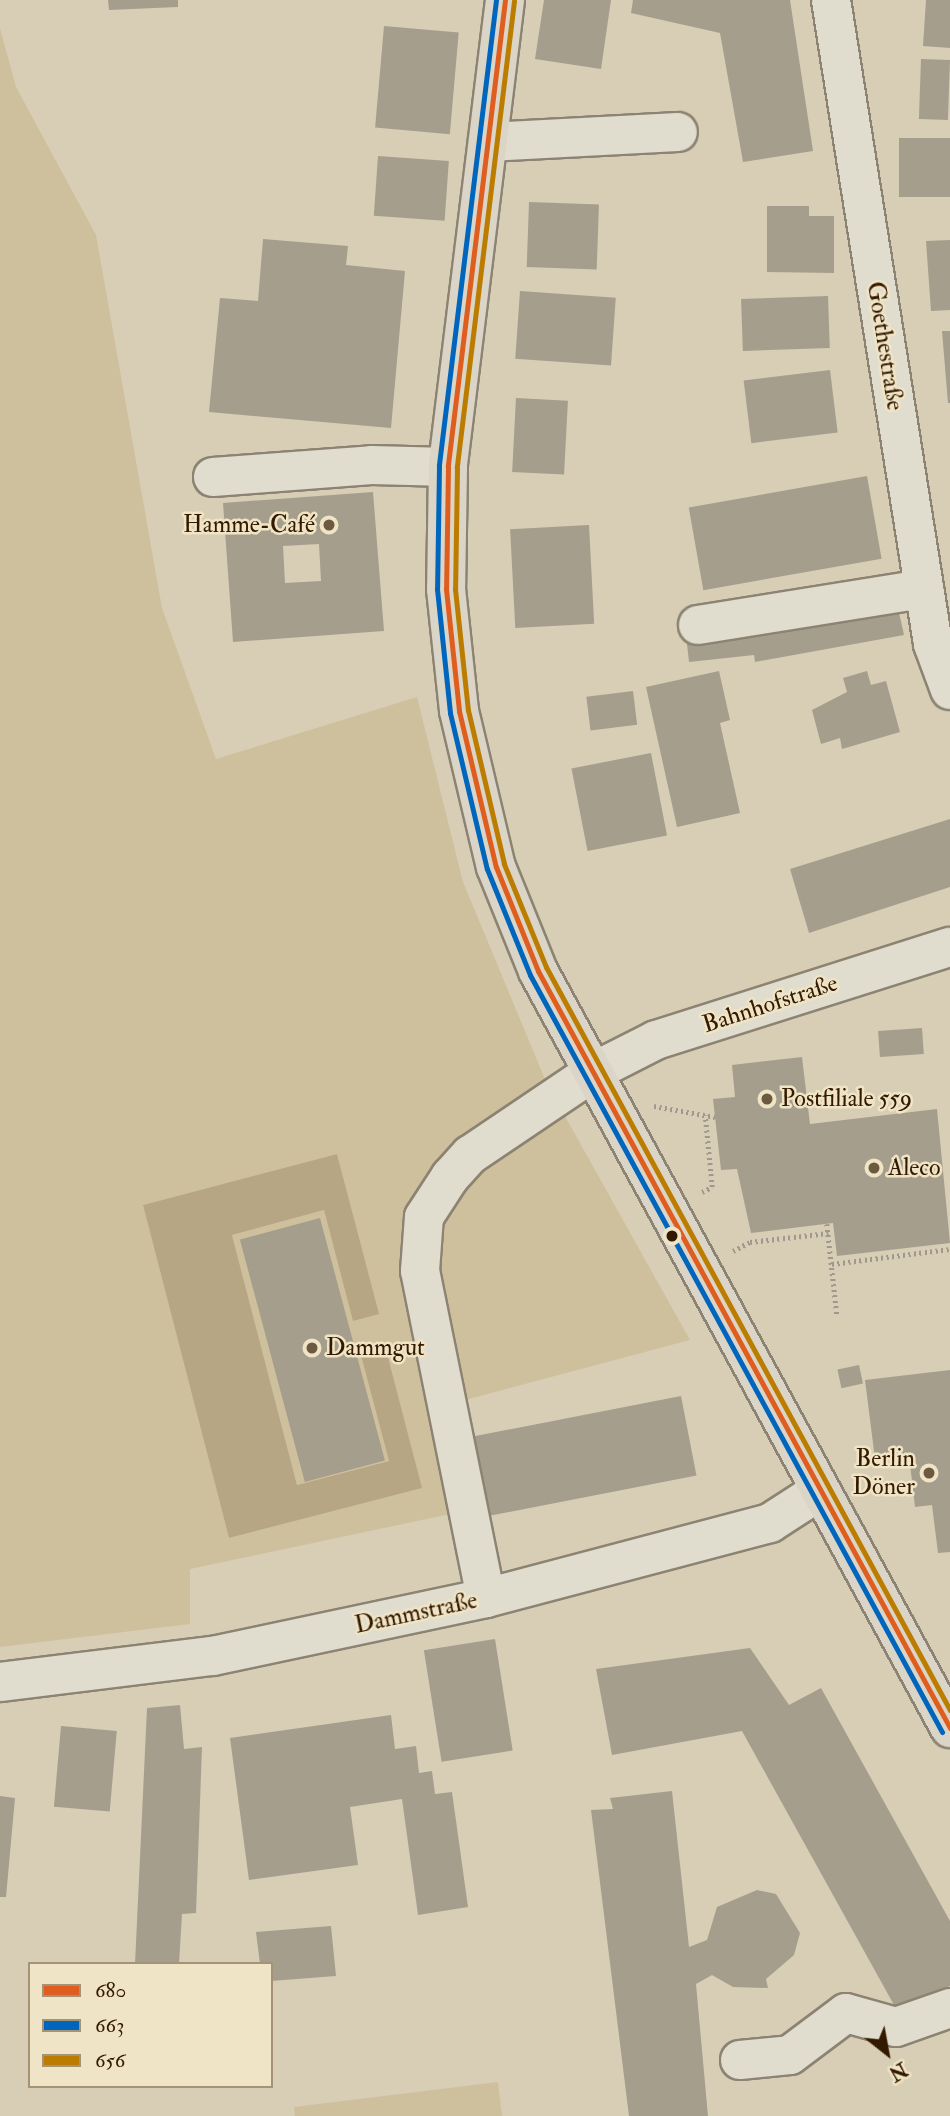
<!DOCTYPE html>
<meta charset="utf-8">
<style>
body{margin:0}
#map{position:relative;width:950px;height:2116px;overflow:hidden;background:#d7ceb5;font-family:"IM FELL Double Pica",serif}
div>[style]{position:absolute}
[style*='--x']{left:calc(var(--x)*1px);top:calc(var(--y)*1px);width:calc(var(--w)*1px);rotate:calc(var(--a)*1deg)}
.green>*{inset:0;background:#cfc09d}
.water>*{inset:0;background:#b7a683}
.building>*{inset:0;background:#a69e8c;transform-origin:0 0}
.path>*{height:4.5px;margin-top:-2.25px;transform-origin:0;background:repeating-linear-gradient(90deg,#9f988d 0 2px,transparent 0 5.5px)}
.roads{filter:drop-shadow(2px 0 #8c8372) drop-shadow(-2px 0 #8c8372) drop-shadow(0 2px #8c8372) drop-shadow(0 -2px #8c8372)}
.minor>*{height:38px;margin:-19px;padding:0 19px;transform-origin:19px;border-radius:19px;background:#e0dcce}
.major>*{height:38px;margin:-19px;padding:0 19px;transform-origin:19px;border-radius:19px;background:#dad5c6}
.bus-1>*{height:5px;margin:-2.5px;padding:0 2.5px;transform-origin:2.5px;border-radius:2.5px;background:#df5d1f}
.bus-2>*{height:5px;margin:-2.5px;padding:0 2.5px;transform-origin:2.5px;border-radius:2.5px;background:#0065bd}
.bus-3>*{height:5px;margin:-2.5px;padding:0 2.5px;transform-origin:2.5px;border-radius:2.5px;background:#bc7c00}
.dots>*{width:19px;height:19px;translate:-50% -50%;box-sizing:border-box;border:4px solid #efe4c5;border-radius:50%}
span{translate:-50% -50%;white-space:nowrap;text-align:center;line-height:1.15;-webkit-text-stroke:5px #efe4c5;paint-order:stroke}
.street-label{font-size:24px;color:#341901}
.poi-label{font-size:24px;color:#341901}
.right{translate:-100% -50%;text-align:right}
.left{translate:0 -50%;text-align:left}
.legend{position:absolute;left:28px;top:1962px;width:245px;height:126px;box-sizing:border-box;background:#efe4c5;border:2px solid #a49377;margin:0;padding:9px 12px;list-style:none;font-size:21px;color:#341901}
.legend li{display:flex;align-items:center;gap:14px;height:35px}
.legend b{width:35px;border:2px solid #a49377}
.north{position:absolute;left:852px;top:2018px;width:70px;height:70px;-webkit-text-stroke:5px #efe4c5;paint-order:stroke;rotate:149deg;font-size:19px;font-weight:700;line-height:28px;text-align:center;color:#341901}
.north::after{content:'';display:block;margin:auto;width:24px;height:32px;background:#341901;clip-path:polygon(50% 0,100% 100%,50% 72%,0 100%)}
</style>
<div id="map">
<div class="green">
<i style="clip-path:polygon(evenodd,0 28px,16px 87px,96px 235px,162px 608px,216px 759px,417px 697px,463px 882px,547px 1084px,690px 1340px,439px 1407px,455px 1513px,190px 1569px,190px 1624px,0 1647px,0 28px,337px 1154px,378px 1314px,353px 1320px,324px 1210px,232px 1235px,297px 1485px,389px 1461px,359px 1348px,383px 1342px,421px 1488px,229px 1538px,143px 1205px,337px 1154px)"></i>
<i style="clip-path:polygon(498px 2082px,502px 2116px,295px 2116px,294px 2107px)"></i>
</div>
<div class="water">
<i style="clip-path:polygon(337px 1154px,379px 1314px,353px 1321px,324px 1210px,232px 1235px,297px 1485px,389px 1461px,359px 1348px,384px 1342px,422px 1488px,229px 1538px,143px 1205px)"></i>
</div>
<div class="building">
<i style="clip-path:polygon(108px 0,178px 0,178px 7px,109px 10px)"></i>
<i style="clip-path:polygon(544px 0,611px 0,601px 69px,535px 59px)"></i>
<i style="clip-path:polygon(633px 0,790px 0,813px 151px,743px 162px,720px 33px,631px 13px)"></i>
<i style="clip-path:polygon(926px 0,950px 0,950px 48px,923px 46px)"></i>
<i style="left:384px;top:26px;width:75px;height:102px;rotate:5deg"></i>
<i style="left:921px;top:59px;width:29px;height:60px;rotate:2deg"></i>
<i style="left:950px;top:138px;width:59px;height:51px;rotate:90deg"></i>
<i style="left:378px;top:156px;width:71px;height:60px;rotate:4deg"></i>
<i style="left:529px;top:202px;width:70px;height:65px;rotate:2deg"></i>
<i style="clip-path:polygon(767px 206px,809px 206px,809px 216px,834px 216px,834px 273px,767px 272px)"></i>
<i style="clip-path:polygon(263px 239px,348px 246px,346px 265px,405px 271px,391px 428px,209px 412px,220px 298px,258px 301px)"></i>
<i style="clip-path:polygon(950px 240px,950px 310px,931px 311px,926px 241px)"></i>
<i style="left:520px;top:291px;width:96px;height:68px;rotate:4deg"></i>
<i style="left:828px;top:296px;width:52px;height:87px;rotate:88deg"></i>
<i style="clip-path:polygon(942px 331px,950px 331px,950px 403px,948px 403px)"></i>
<i style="left:830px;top:370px;width:63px;height:87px;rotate:83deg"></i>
<i style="left:516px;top:398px;width:52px;height:74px;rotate:3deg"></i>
<i style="left:867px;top:476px;width:84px;height:181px;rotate:80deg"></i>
<i style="clip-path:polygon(evenodd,373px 492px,384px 631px,233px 642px,223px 503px,373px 492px,319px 544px,321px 581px,285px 583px,283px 546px,319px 544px)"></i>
<i style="left:589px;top:525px;width:99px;height:79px;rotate:87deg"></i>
<i style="clip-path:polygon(898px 608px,904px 635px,755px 662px,754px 655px,689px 662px,686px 635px)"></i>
<i style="clip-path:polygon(719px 671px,730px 720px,720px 723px,740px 813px,677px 827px,646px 687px)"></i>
<i style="clip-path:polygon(867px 671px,871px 685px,886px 681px,900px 732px,842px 749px,840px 738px,821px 744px,812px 710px,847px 692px,843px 678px)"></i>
<i style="left:633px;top:691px;width:34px;height:47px;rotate:83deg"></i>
<i style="left:651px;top:753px;width:84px;height:81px;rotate:79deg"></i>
<i style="clip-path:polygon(950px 819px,950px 887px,809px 933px,790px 869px)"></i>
<i style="left:922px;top:1028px;width:26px;height:44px;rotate:86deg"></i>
<i style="clip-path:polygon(802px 1057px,810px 1124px,937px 1109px,950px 1243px,837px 1256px,833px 1223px,751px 1233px,737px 1169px,721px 1170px,713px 1099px,735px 1097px,732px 1065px)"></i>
<i style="left:320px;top:1218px;width:251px;height:83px;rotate:75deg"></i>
<i style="left:859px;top:1365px;width:19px;height:22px;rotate:78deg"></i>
<i style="clip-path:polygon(950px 1370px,950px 1552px,938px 1553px,932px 1505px,915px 1507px,909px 1455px,875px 1459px,865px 1380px)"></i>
<i style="left:681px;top:1396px;width:81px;height:220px;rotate:79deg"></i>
<i style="left:495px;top:1639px;width:113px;height:72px;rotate:81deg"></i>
<i style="clip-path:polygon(750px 1648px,789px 1705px,821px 1688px,950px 1921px,950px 1986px,899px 2014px,742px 1731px,612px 1755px,596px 1669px)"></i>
<i style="clip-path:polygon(180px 1705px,184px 1749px,202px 1747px,196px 1913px,182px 1914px,179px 1964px,135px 1964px,147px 1708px)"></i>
<i style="clip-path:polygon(391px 1715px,395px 1749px,416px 1746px,419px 1773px,432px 1771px,435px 1794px,452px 1792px,468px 1907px,418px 1915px,402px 1799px,350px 1807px,358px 1865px,249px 1880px,230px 1738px)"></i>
<i style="left:61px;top:1726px;width:56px;height:81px;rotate:5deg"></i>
<i style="clip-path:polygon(672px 1791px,689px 1947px,707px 1940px,717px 1907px,757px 1890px,776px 1894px,800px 1933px,794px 1955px,766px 1979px,768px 1988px,733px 1987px,712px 1975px,696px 1984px,708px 2116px,629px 2116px,591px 1810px,613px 1809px,610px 1798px)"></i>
<i style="clip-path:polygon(0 1796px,15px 1798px,6px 1897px,0 1897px)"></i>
<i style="clip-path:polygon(331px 1926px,336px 1976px,271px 1981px,271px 1964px,260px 1964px,256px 1932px)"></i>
</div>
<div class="path">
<i style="--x:654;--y:1106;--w:62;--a:10.2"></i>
<i style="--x:702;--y:1192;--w:11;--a:-27"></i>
<i style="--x:712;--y:1187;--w:72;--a:-95.6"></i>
<i style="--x:827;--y:1224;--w:92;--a:83.7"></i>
<i style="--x:733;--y:1251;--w:19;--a:-28"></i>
<i style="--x:750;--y:1242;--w:79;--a:-6.6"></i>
<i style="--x:832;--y:1264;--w:119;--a:-7.2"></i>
</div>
<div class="roads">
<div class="minor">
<i style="--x:831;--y:0;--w:652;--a:81"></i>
<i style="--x:933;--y:644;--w:49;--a:69.7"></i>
<i style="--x:488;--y:142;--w:190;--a:-3"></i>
<i style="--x:213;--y:477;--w:159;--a:-4.3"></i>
<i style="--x:372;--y:465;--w:76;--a:1.5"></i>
<i style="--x:698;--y:625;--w:229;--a:-9.1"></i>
<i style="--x:486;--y:1598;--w:334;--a:-101.4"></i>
<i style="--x:420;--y:1271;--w:54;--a:-85.8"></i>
<i style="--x:424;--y:1217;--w:48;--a:-57"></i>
<i style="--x:450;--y:1177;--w:30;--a:-48"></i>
<i style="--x:470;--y:1155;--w:148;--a:-34"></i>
<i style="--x:593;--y:1072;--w:71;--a:-26.9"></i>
<i style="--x:656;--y:1040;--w:308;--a:-17.6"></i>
<i style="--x:0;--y:1682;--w:215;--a:-7"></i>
<i style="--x:213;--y:1656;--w:279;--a:-12"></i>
<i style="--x:486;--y:1598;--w:294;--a:-14.8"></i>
<i style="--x:770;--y:1523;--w:57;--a:-32.9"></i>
<i style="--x:740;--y:2060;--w:50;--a:-5.7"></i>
<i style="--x:790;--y:2055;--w:70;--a:-36.9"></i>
<i style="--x:846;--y:2013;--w:52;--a:15.6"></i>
<i style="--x:896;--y:2027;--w:57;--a:-19.4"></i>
</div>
<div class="major">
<i style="--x:505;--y:0;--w:470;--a:97"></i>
<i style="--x:448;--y:467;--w:122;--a:90.9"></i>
<i style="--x:446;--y:589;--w:123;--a:83.9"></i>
<i style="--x:459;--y:711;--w:160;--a:76.7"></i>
<i style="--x:496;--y:867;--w:112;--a:68"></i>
<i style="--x:538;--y:971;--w:862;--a:61.44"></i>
</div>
</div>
<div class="bus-1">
<i style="--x:505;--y:0;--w:470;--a:97"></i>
<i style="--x:448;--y:467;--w:122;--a:90.9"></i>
<i style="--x:446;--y:589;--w:123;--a:83.9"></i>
<i style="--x:459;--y:711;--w:160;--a:76.7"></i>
<i style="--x:496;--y:867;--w:112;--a:68"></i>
<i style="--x:538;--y:971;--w:862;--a:61.44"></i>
</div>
<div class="bus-2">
<i style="--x:496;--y:0;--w:469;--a:97"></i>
<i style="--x:439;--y:466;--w:123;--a:90.9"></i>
<i style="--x:437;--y:589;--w:125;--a:84"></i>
<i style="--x:450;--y:713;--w:160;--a:76.7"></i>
<i style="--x:487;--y:869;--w:114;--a:67.9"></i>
<i style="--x:530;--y:975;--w:862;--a:61.44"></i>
</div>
<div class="bus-3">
<i style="--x:514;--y:1;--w:470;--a:97"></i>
<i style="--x:457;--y:468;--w:121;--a:90.9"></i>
<i style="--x:455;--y:589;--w:122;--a:83.9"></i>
<i style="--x:468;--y:710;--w:158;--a:76.8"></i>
<i style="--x:504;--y:864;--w:111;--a:67.8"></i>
<i style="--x:546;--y:967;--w:846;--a:61.47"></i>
</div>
<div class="dots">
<i style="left:329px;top:525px;background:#6d5840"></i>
<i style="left:767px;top:1099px;background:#6d5840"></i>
<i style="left:874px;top:1168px;background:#6d5840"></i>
<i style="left:672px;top:1236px;background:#341901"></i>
<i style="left:312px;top:1348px;background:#6d5840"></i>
<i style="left:929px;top:1473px;background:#6d5840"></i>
</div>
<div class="street-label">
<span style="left:885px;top:346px;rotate:81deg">Goethestraße</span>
<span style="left:770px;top:1004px;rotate:-18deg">Bahnhofstraße</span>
<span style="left:416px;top:1613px;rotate:-12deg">Dammstraße</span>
</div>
<div class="poi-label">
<span class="right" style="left:315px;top:525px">Hamme-Café</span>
<span class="left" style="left:781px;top:1099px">Postfiliale 559</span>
<span class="left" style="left:888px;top:1168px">Aleco</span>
<span class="left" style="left:326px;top:1348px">Dammgut</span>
<span class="right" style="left:915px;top:1473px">Berlin<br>Döner</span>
</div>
<ul class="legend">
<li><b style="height:9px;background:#df5d1f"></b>680</li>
<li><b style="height:9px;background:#0065bd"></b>663</li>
<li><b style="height:9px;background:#bc7c00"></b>656</li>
</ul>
<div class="north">N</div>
</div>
